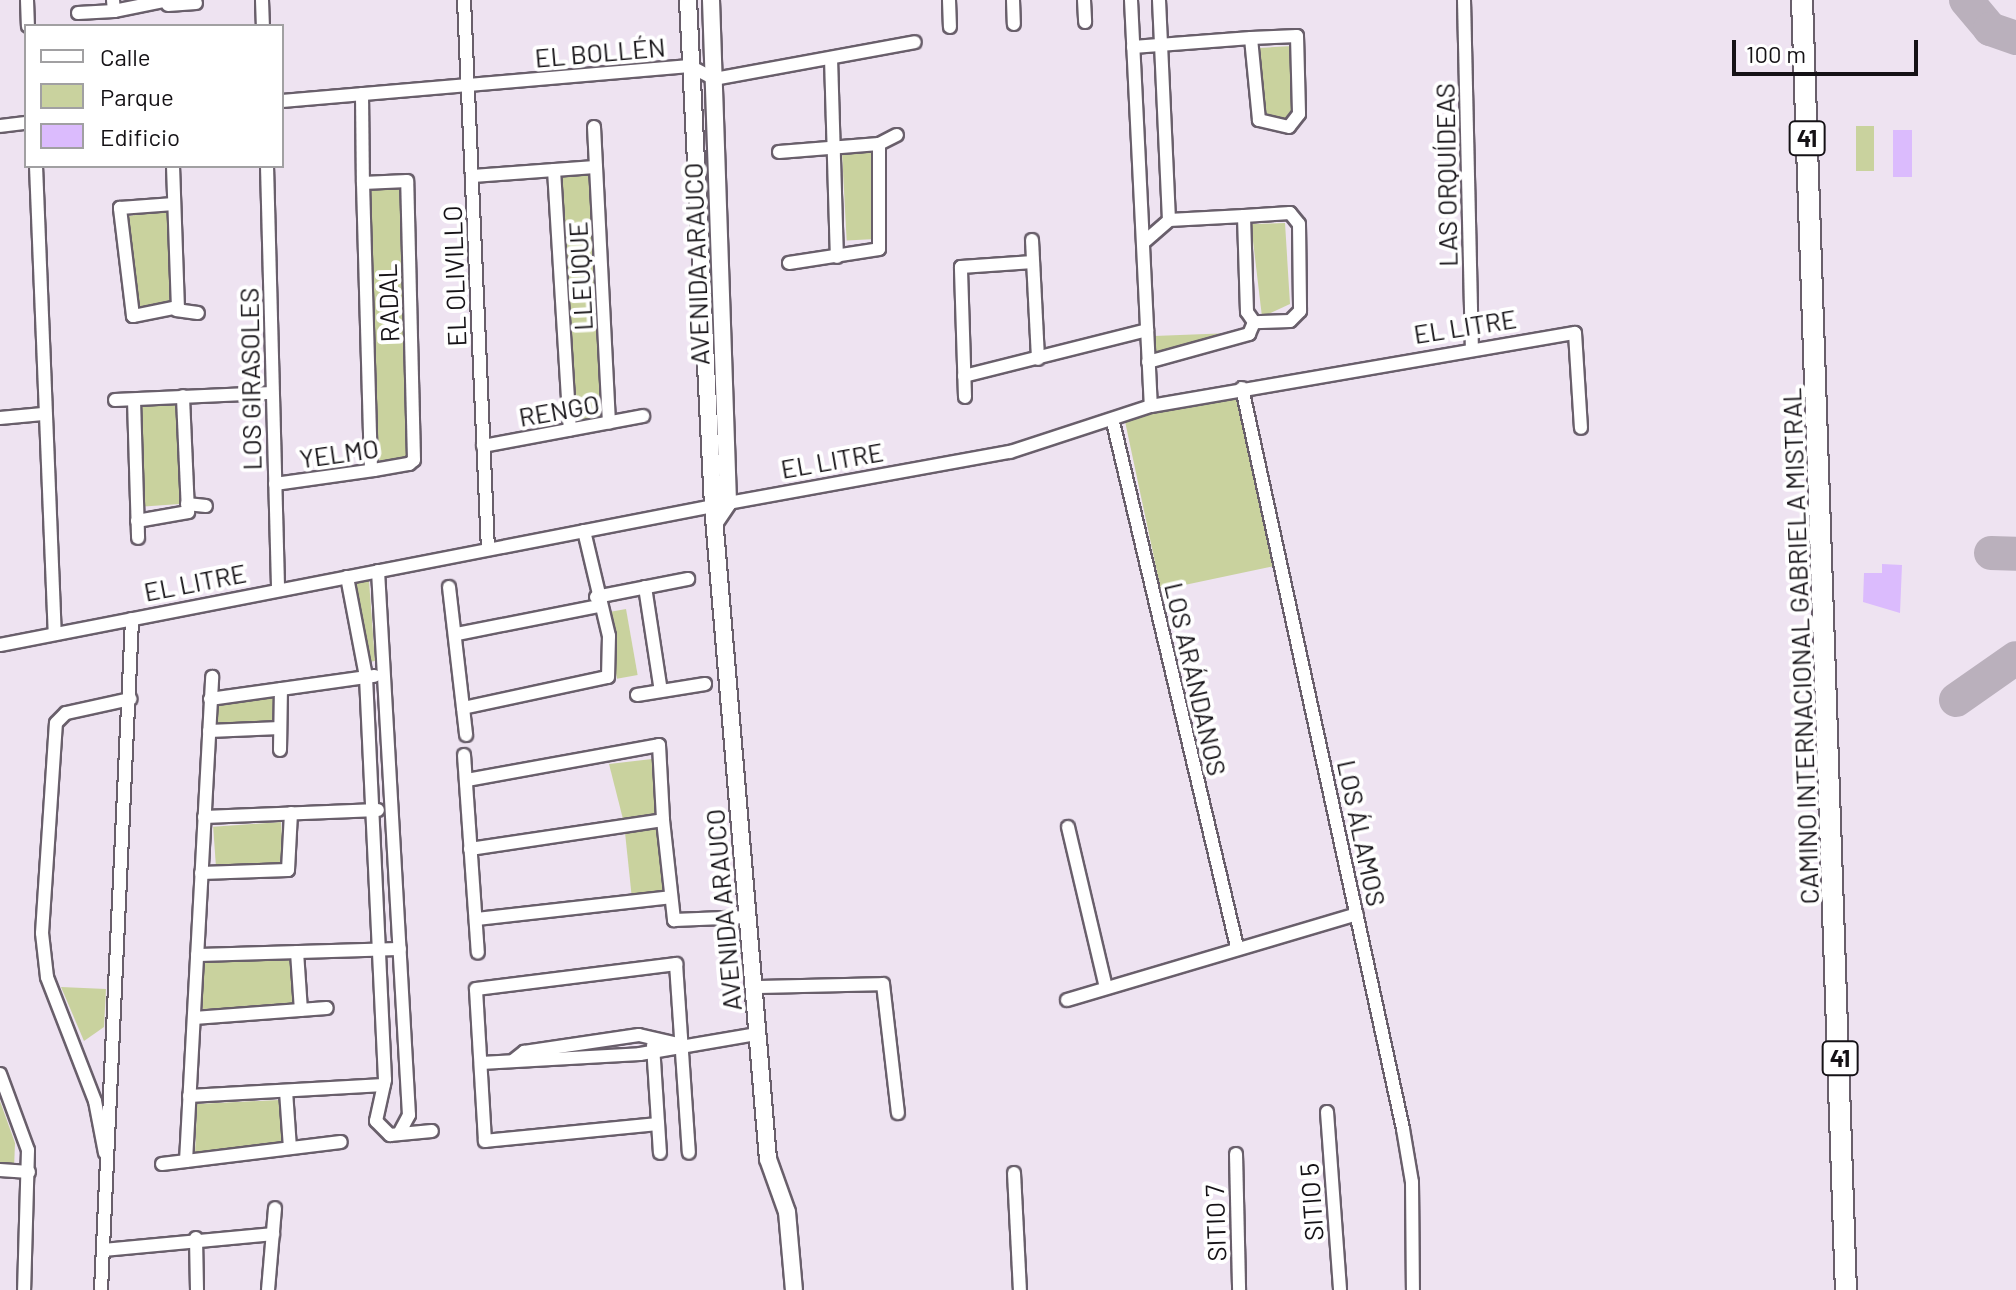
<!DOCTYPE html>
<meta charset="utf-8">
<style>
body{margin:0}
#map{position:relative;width:2016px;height:1290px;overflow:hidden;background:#eee3f1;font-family:Barlow,sans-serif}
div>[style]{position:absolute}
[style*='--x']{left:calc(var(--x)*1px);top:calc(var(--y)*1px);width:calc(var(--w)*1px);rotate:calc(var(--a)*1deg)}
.green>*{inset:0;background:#c9d29e;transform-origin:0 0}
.taxiway>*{height:34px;margin:-17px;padding:0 17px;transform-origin:17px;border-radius:17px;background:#bab0bc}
.building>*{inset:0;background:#dbbbfd;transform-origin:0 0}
.roads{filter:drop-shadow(2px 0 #695f6b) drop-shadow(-2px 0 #695f6b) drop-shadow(0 2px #695f6b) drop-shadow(0 -2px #695f6b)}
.minor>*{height:12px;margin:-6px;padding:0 6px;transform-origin:6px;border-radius:6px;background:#fff}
.tertiary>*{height:16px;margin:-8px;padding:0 8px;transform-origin:8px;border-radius:8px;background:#fff}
.primary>*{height:20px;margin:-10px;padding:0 10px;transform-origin:10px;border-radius:10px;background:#fff}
span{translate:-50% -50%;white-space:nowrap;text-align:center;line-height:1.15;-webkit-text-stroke:8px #fff;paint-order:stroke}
.shield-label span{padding:2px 6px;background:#fff;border:2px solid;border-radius:6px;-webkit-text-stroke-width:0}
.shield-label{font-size:24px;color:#151216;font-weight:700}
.street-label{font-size:26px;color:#151216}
.legend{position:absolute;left:24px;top:24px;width:260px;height:144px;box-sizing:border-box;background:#fff;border:2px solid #a1a0a2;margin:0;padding:10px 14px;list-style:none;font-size:24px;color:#151216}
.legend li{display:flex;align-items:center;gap:16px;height:40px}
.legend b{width:40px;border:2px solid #a1a0a2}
.scale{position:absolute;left:1732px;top:40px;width:186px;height:36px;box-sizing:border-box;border:4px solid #151216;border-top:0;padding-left:10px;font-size:24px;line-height:28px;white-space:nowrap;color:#151216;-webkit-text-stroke:6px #fff;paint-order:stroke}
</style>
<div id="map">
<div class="green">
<i style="clip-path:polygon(1292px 46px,1292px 114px,1285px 121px,1261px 111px,1259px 48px)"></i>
<i style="left:1856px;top:126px;width:18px;height:45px"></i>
<i style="left:871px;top:151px;width:88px;height:29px;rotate:87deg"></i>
<i style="clip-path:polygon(590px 174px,601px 416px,577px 421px,562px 175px)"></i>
<i style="left:405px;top:186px;width:274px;height:37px;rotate:89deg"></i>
<i style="clip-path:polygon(164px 209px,170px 213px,175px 303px,135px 312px,125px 217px)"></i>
<i style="clip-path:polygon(1285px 223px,1290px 304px,1262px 317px,1251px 224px)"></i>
<i style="clip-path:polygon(1232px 333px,1155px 358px,1154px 336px)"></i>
<i style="left:1237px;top:395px;width:175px;height:115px;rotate:78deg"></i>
<i style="left:176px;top:402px;width:102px;height:39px;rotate:86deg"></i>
<i style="clip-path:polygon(369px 581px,375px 661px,369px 662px,356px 583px)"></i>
<i style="left:626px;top:609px;width:67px;height:21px;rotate:80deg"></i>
<i style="clip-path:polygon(274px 696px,274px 724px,215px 725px,217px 705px)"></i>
<i style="clip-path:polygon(652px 759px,661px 818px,624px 823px,609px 764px)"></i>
<i style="left:662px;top:821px;width:71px;height:38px;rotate:84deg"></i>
<i style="left:281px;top:822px;width:42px;height:68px;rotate:86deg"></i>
<i style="left:291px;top:959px;width:47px;height:90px;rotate:88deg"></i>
<i style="clip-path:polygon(61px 987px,106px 989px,104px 1027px,84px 1041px)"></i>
<i style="clip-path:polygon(279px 1100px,283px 1143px,195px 1155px,197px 1104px)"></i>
<i style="clip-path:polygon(0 1101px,15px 1143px,14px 1169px,0 1168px)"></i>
</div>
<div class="taxiway">
<i style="--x:1966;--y:0;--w:38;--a:50"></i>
<i style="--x:1990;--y:29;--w:28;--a:19"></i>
<i style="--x:1991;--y:553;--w:25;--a:2"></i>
<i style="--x:1956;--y:700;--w:73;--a:-35"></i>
</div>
<div class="building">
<i style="left:1893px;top:130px;width:19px;height:47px"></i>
<i style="clip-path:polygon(1882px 564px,1902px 565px,1900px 613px,1863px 602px,1864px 573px,1882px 573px)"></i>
</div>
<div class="roads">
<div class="minor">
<i style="--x:27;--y:0;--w:26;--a:88"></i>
<i style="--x:113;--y:0;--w:11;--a:85"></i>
<i style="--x:114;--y:11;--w:55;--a:-11.5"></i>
<i style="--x:262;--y:0;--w:26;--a:88"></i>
<i style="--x:464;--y:0;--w:550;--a:87.5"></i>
<i style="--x:949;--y:0;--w:27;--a:88"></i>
<i style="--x:1013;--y:0;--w:24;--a:88"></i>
<i style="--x:1084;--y:0;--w:22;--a:87"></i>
<i style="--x:1131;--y:0;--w:406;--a:87.2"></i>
<i style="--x:1159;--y:0;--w:220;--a:87.4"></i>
<i style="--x:1464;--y:0;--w:348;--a:88.7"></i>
<i style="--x:168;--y:5;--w:28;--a:-4"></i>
<i style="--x:78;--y:13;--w:36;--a:-3"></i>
<i style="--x:1133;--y:47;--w:118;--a:-4.4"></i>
<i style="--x:1251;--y:38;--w:46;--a:-2.5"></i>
<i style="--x:1297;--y:36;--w:78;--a:88.5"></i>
<i style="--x:1299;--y:114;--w:16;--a:128"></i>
<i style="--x:1289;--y:127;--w:31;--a:-167"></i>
<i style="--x:1259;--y:120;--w:82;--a:-95.6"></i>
<i style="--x:831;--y:58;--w:199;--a:88.3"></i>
<i style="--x:362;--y:94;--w:89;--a:89.4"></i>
<i style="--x:282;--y:101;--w:409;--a:-4.9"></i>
<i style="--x:690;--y:66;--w:27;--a:28"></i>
<i style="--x:714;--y:79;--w:204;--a:-10.4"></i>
<i style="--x:0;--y:126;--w:26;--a:-7"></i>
<i style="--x:594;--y:127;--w:296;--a:87.1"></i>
<i style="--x:779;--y:152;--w:100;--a:-4.6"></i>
<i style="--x:879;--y:144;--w:20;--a:-27"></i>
<i style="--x:36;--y:166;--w:468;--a:87.7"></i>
<i style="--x:173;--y:166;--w:141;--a:88"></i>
<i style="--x:178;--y:307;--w:46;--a:168.7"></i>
<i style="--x:133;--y:316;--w:109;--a:-96.9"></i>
<i style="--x:120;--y:208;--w:54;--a:-4.2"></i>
<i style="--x:267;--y:166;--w:424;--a:88.5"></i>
<i style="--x:554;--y:170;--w:260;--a:86.5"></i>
<i style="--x:472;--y:176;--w:124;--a:-4.2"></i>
<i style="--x:1169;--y:220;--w:75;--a:-3.1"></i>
<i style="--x:1244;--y:216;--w:46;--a:-3.7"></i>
<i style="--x:1290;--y:213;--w:14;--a:51"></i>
<i style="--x:1299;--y:224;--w:87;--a:89.3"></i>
<i style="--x:1300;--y:311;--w:14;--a:135"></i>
<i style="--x:1290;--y:321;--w:36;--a:178"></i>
<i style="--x:1254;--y:322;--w:12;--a:-125"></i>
<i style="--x:1247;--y:312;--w:96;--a:-91.8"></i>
<i style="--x:1032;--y:240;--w:119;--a:87.1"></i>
<i style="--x:1143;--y:243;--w:35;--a:-41"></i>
<i style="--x:789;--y:263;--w:91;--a:-8.8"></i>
<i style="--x:879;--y:249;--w:105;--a:-90"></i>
<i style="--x:176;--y:310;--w:22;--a:8"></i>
<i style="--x:1148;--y:362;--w:105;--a:-15.5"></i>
<i style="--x:1249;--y:334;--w:13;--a:-67"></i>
<i style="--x:964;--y:376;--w:189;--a:-14.1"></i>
<i style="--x:1242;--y:388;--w:758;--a:77.74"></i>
<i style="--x:1403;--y:1129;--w:54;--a:80.4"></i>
<i style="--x:1412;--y:1182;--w:108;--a:89.5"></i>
<i style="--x:965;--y:397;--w:130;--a:-91.8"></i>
<i style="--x:961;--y:267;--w:72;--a:-4"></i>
<i style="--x:115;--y:400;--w:157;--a:-2.6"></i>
<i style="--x:134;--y:400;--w:138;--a:88.3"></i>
<i style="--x:0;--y:418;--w:43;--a:-5.3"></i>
<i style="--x:1113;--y:422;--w:539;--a:76.71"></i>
<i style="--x:483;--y:446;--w:163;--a:-10.6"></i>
<i style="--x:275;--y:484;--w:100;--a:-8"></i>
<i style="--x:374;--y:470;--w:36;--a:-10"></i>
<i style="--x:409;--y:464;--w:6;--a:-39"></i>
<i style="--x:414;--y:460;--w:279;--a:-91.4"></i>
<i style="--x:407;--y:181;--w:44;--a:177.4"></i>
<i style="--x:363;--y:183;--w:287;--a:88.4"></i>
<i style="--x:728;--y:503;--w:287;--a:-10.3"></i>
<i style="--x:1010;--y:452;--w:148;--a:-18.1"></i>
<i style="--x:1151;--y:406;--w:430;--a:-9.8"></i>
<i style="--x:1575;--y:333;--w:95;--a:86.4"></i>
<i style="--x:187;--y:504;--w:19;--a:6"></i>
<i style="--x:137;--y:521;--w:52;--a:-10"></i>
<i style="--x:188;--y:512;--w:116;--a:-92.5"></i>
<i style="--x:378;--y:571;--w:545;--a:86.74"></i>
<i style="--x:409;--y:1115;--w:21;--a:118"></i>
<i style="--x:347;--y:577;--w:102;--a:79.2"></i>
<i style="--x:366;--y:677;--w:403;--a:87.3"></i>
<i style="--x:385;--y:1080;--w:42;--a:102.4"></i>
<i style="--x:376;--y:1121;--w:20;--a:45"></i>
<i style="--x:390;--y:1135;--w:42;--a:-5.4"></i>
<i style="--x:449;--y:587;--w:149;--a:83.4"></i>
<i style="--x:645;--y:587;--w:105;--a:81.3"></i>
<i style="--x:596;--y:597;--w:94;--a:-11.1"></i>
<i style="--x:457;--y:634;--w:145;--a:-11.2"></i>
<i style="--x:0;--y:645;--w:726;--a:-11.03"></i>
<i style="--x:637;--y:695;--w:69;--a:-9.2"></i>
<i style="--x:210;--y:699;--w:166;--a:-8"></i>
<i style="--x:463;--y:708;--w:148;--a:-12.1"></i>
<i style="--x:608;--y:677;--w:41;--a:-88.6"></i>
<i style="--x:609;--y:636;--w:108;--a:-103.4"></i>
<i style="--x:209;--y:731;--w:71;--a:-2.4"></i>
<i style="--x:280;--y:750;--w:61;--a:-89.1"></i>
<i style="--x:464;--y:755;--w:198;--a:86"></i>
<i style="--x:467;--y:780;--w:195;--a:-10.3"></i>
<i style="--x:659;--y:745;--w:75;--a:86.9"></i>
<i style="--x:204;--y:817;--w:174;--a:-2.3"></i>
<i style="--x:1068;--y:827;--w:165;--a:76.7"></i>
<i style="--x:470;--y:849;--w:195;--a:-8.5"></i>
<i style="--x:663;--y:820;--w:101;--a:83.7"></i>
<i style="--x:674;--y:920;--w:74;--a:-2.3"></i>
<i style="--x:201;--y:873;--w:87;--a:-2"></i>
<i style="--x:288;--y:870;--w:57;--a:-87"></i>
<i style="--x:476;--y:919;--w:196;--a:-6.4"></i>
<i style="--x:297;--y:952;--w:58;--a:86.1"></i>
<i style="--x:197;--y:955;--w:203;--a:-1.7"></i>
<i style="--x:754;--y:987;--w:129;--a:-1.3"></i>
<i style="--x:883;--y:984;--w:130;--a:83.4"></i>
<i style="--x:1067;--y:1000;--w:302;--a:-16.5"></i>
<i style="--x:194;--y:1018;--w:133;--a:-4.3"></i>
<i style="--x:653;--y:1045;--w:108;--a:86.3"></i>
<i style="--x:514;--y:1060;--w:13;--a:-39"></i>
<i style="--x:524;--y:1052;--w:116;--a:-8.4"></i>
<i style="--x:639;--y:1035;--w:37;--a:13"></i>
<i style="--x:481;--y:1063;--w:159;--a:-3.2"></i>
<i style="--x:640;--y:1054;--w:119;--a:-9.7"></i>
<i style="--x:0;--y:1074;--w:81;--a:69.8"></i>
<i style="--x:28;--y:1150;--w:140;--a:91.6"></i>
<i style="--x:286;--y:1091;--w:57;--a:86"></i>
<i style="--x:189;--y:1096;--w:195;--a:-3.2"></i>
<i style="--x:1327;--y:1112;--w:178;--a:85.8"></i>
<i style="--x:657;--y:1124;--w:173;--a:174.4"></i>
<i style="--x:485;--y:1141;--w:152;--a:-93.4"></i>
<i style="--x:476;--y:989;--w:202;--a:-7.1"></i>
<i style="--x:676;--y:964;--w:189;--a:86.1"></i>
<i style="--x:105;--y:1153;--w:53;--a:-100.9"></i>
<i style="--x:95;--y:1101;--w:133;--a:-111.2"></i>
<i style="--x:47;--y:977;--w:44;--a:-96.5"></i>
<i style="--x:42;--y:933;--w:210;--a:-86.2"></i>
<i style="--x:56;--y:723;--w:14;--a:-45"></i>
<i style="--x:66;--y:713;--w:66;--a:-12.3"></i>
<i style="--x:1236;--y:1154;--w:136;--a:88.7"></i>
<i style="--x:186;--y:1161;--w:485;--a:-86.9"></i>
<i style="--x:162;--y:1164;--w:180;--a:-7"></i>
<i style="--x:0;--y:1170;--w:29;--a:4"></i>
<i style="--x:1014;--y:1173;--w:117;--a:87.1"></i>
<i style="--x:196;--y:1238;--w:52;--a:88.9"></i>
<i style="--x:104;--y:1250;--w:170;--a:-5.4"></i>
<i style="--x:101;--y:1290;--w:672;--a:-87.35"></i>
<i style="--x:268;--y:1290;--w:82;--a:-85.1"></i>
</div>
<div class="tertiary">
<i style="--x:688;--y:0;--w:507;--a:87.17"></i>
<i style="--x:713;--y:506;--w:655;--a:85.19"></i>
<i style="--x:768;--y:1159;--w:56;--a:70.3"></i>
<i style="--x:787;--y:1212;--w:78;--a:84.9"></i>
<i style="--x:711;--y:0;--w:503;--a:88.06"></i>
<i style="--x:728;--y:503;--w:23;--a:124"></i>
</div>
<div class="primary">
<i style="--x:1802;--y:0;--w:1291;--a:88.05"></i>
</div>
</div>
<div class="shield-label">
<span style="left:1807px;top:138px">41</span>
<span style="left:1840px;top:1058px">41</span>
</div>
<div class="street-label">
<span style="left:600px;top:52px;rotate:-5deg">EL BOLLÉN</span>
<span style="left:1446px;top:175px;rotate:-91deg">LAS ORQUÍDEAS</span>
<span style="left:696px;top:264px;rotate:-92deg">AVENIDA ARAUCO</span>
<span style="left:454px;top:276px;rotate:-92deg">EL OLIVILLO</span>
<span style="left:580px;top:276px;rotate:-93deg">LLEUQUE</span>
<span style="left:388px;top:303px;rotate:-92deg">RADAL</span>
<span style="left:1465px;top:326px;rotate:-9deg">EL LITRE</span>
<span style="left:250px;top:379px;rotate:-91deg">LOS GIRASOLES</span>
<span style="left:559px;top:410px;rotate:-10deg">RENGO</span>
<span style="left:339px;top:453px;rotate:-8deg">YELMO</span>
<span style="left:832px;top:460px;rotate:-10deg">EL LITRE</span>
<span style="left:195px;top:582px;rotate:-11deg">EL LITRE</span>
<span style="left:1800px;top:646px;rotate:-92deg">CAMINO INTERNACIONAL GABRIELA MISTRAL</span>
<span style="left:1196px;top:679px;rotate:77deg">LOS ARÁNDANOS</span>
<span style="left:1362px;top:833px;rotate:78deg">LOS ÁLAMOS</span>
<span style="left:723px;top:910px;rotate:-95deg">AVENIDA ARAUCO</span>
<span style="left:1311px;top:1202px;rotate:-94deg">SITIO 5</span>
<span style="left:1215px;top:1223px;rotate:-92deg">SITIO 7</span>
</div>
<ul class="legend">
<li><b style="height:10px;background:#fff"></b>Calle</li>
<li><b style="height:22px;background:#c9d29e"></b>Parque</li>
<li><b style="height:22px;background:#dbbbfd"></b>Edificio</li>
</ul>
<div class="scale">100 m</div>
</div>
